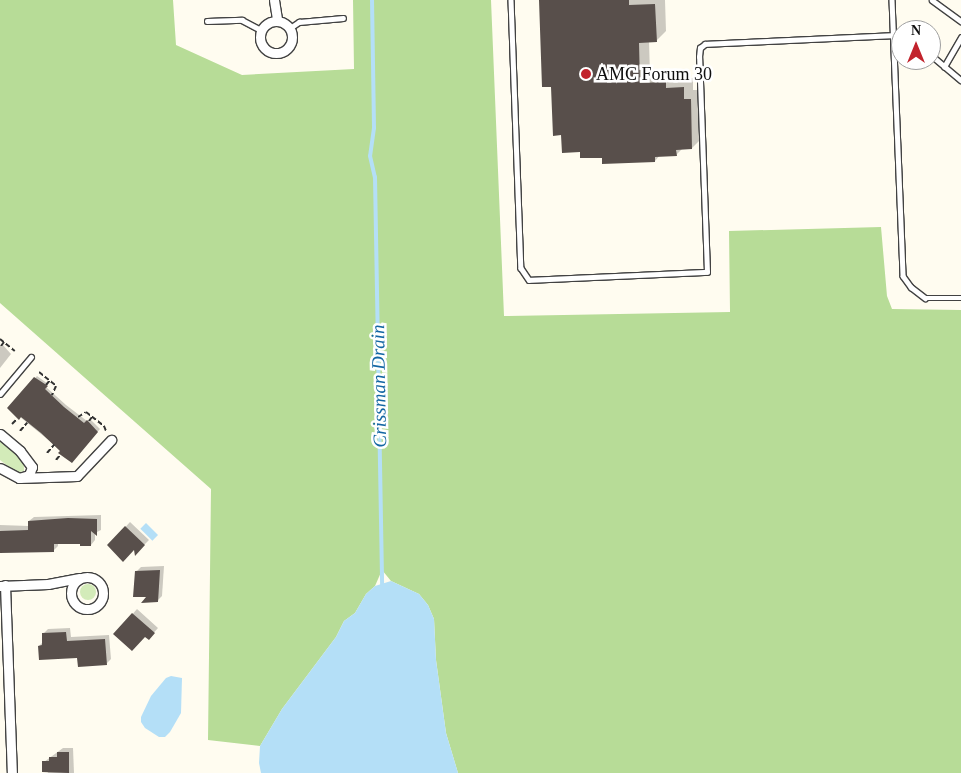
<!DOCTYPE html>
<style>
body{margin:0}
#map{position:relative;width:961px;height:773px;overflow:hidden;background:#fffcf0;font-family:"Times New Roman",serif}
div>[style]{position:absolute}
[style*='--x']{left:calc(var(--x)*1px);top:calc(var(--y)*1px);width:calc(var(--w)*1px);rotate:calc(var(--a)*1deg)}
.green>*{inset:0;background:#d3ebb9}
.round{border-radius:50%}
.forest>*{inset:0;background:#b7dc97}
.water>*{inset:0;background:#b4dff7;transform-origin:0 0}
.shadow>*{inset:0;background:#0003}
.stream>*{height:4px;margin:-2px;padding:0 2px;transform-origin:2px;border-radius:2px;background:#b4dff7}
.building>*{inset:0;background:#584f4b}
.path>*{height:2px;margin-top:-1px;transform-origin:0;background:repeating-linear-gradient(90deg,#313131 0 5px,transparent 0 7.5px)}
.roads{filter:drop-shadow(1px 0 #424242) drop-shadow(-1px 0 #424242) drop-shadow(0 1px #424242) drop-shadow(0 -1px #424242)}
.service>*{height:4.5px;margin:-2.25px;padding:0 2.25px;transform-origin:2.25px;border-radius:2.25px;background:#fff}
.minor>*{height:9px;margin:-4.5px;padding:0 4.5px;transform-origin:4.5px;border-radius:4.5px;background:#fff}
.minor>.ring{margin:-4.5px;padding:0;box-sizing:content-box;background:none;border:9px solid #fff;border-radius:50%}
.dots>*{width:14px;height:14px;translate:-50% -50%;box-sizing:border-box;border:2px solid #fff;border-radius:50%}
span{translate:-50% -50%;white-space:nowrap;text-align:center;line-height:1.15;-webkit-text-stroke:5px #fff;paint-order:stroke}
.poi-label{font-size:18px;color:#0f0f0f}
.left{translate:0 -50%;text-align:left}
.water-label{font-size:19px;color:#1467a4;font-style:italic}
.north{position:absolute;left:891px;top:20px;width:50px;height:50px;box-sizing:border-box;background:#fff;border:1px solid #9f9f9f;border-radius:50%;rotate:0deg;font-size:14px;font-weight:700;line-height:20px;text-align:center;color:#0f0f0f}
.north::after{content:'';display:block;margin:auto;width:18px;height:22px;background:#c2232c;clip-path:polygon(50% 0,100% 100%,50% 72%,0 100%)}
</style>
<div id="map">
<div class="green">
<i style="clip-path:polygon(0 441px,21px 459px,24px 464px,24px 471px,17px 473px,0 460px)"></i>
<i class="round" style="left:80px;top:584px;width:16px;height:16px"></i>
</div>
<div class="forest">
<i style="clip-path:polygon(0 0,173px 0,176px 45px,242px 75px,354px 69px,353px 0,491px 0,504px 316px,730px 312px,729px 231px,881px 227px,887px 296px,892px 309px,961px 310px,961px 773px,458px 773px,446px 733px,436px 660px,434px 619px,428px 605px,419px 594px,391px 581px,382px 570px,375px 586px,366px 594px,355px 613px,344px 621px,336px 637px,282px 709px,260px 746px,208px 740px,211px 489px,0 303px)"></i>
</div>
<div class="water">
<i style="left:146px;top:523px;width:17px;height:8px;rotate:45deg"></i>
<i style="clip-path:polygon(391px 581px,419px 594px,428px 605px,434px 619px,436px 660px,446px 733px,458px 773px,261px 773px,259px 763px,260px 746px,282px 709px,336px 637px,344px 621px,355px 613px,366px 594px,375px 586px)"></i>
<i style="clip-path:polygon(171px 676px,182px 678px,181px 713px,170px 732px,165px 737px,159px 737px,145px 728px,141px 722px,141px 717px,151px 696px,166px 678px)"></i>
</div>
<div class="shadow">
<i style="clip-path:polygon(540px 0,665px 0,666px 31px,656px 41px,649px 41px,650px 74px,675px 73px,676px 78px,693px 78px,693px 90px,700px 90px,702px 138px,692px 148px,683px 148px,676px 155px,660px 155px,655px 161px,603px 156px,581px 151px,562px 134px,552px 85px)"></i>
<i style="clip-path:polygon(2px 344px,11px 354px,0 368px,0 346px)"></i>
<i style="clip-path:polygon(37px 376px,48px 384px,46px 387px,66px 405px,87px 421px,90px 419px,100px 429px,71px 461px,62px 451px,9px 408px)"></i>
<i style="clip-path:polygon(101px 515px,101px 530px,95px 533px,95px 540px,91px 545px,81px 542px,58px 542px,58px 546px,53px 551px,0 552px,0 525px,29px 526px,29px 521px,34px 517px)"></i>
<i style="clip-path:polygon(130px 522px,149px 540px,136px 553px,136px 547px,109px 545px)"></i>
<i style="clip-path:polygon(164px 566px,162px 596px,157px 601px,149px 595px,136px 572px,141px 567px)"></i>
<i style="clip-path:polygon(137px 609px,158px 628px,149px 638px,145px 635px,115px 634px)"></i>
<i style="clip-path:polygon(70px 628px,71px 637px,109px 635px,111px 659px,106px 664px,39px 646px,43px 642px,43px 634px,48px 629px)"></i>
<i style="clip-path:polygon(63px 748px,73px 748px,74px 773px,48px 773px,44px 762px)"></i>
</div>
<div class="stream">
<i style="--x:372;--y:0;--w:128;--a:89.1"></i>
<i style="--x:374;--y:128;--w:28;--a:98"></i>
<i style="--x:370;--y:156;--w:22;--a:77"></i>
<i style="--x:375;--y:177;--w:410;--a:89"></i>
</div>
<div class="building">
<i style="clip-path:polygon(539px 0,629px 0,629px 5px,655px 4px,657px 42px,639px 43px,640px 83px,666px 82px,666px 88px,684px 87px,684px 99px,691px 99px,692px 149px,676px 150px,677px 156px,655px 157px,655px 162px,602px 164px,602px 158px,580px 158px,580px 152px,562px 153px,561px 135px,553px 136px,551px 87px,542px 87px)"></i>
<i style="clip-path:polygon(34px 377px,48px 386px,45px 389px,64px 407px,84px 423px,87px 420px,98px 432px,72px 463px,58px 453px,60px 451px,41px 433px,21px 417px,19px 420px,7px 408px)"></i>
<i style="clip-path:polygon(68px 518px,97px 519px,97px 536px,91px 531px,91px 546px,80px 546px,80px 544px,54px 544px,54px 552px,0 553px,0 531px,28px 530px,28px 521px)"></i>
<i style="clip-path:polygon(125px 526px,145px 545px,135px 556px,134px 550px,123px 562px,107px 545px)"></i>
<i style="clip-path:polygon(160px 570px,158px 602px,141px 603px,146px 597px,133px 597px,135px 571px)"></i>
<i style="clip-path:polygon(132px 613px,155px 633px,149px 640px,145px 637px,132px 651px,113px 634px)"></i>
<i style="clip-path:polygon(66px 632px,67px 641px,105px 639px,107px 665px,78px 667px,77px 658px,39px 660px,38px 646px,42px 645px,42px 633px)"></i>
<i style="clip-path:polygon(57px 752px,69px 752px,69px 773px,42px 772px,42px 761px,49px 761px,49px 757px,57px 757px)"></i>
</div>
<div class="path">
<i style="--x:0;--y:339;--w:19;--a:39"></i>
<i style="--x:1;--y:346;--w:5;--a:-53"></i>
<i style="--x:39;--y:372;--w:22;--a:39"></i>
<i style="--x:56;--y:386;--w:10;--a:114"></i>
<i style="--x:46;--y:385;--w:6;--a:-51"></i>
<i style="--x:78;--y:417;--w:9;--a:-32"></i>
<i style="--x:86;--y:412;--w:23;--a:38"></i>
<i style="--x:104;--y:426;--w:5;--a:68"></i>
<i style="--x:89;--y:421;--w:5;--a:-53"></i>
<i style="--x:12;--y:424;--w:7;--a:-45"></i>
<i style="--x:20;--y:431;--w:11;--a:-49"></i>
<i style="--x:47;--y:453;--w:11;--a:-49"></i>
<i style="--x:56;--y:460;--w:6;--a:-51"></i>
</div>
<div class="roads">
<div class="service">
<i style="--x:511;--y:0;--w:268;--a:87.9"></i>
<i style="--x:521;--y:268;--w:14;--a:56"></i>
<i style="--x:529;--y:280;--w:178;--a:-2.6"></i>
<i style="--x:707;--y:272;--w:215;--a:-92.1"></i>
<i style="--x:699;--y:57;--w:9;--a:-84"></i>
<i style="--x:700;--y:48;--w:6;--a:-39"></i>
<i style="--x:705;--y:44;--w:189;--a:-2.7"></i>
<i style="--x:892;--y:0;--w:276;--a:87.7"></i>
<i style="--x:903;--y:276;--w:14;--a:54"></i>
<i style="--x:911;--y:287;--w:18;--a:38"></i>
<i style="--x:925;--y:298;--w:36;--a:0"></i>
<i style="--x:932;--y:0;--w:36;--a:36"></i>
<i style="--x:207;--y:21;--w:35;--a:-2"></i>
<i style="--x:242;--y:20;--w:21;--a:28"></i>
<i style="--x:290;--y:28;--w:11;--a:-34"></i>
<i style="--x:299;--y:22;--w:44;--a:-5.2"></i>
<i style="--x:931;--y:55;--w:39;--a:40"></i>
<i style="--x:944;--y:67;--w:34;--a:-60"></i>
<i style="--x:0;--y:394;--w:48;--a:-50"></i>
</div>
<div class="minor">
<i style="--x:274;--y:0;--w:20;--a:81"></i>
<i class="ring" style="left:260px;top:21px;width:23px;height:23px"></i>
<i style="--x:0;--y:434;--w:26;--a:40"></i>
<i style="--x:20;--y:451;--w:20;--a:53"></i>
<i style="--x:32;--y:467;--w:9;--a:111"></i>
<i style="--x:29;--y:475;--w:10;--a:163"></i>
<i style="--x:19;--y:478;--w:21;--a:-152"></i>
<i style="--x:19;--y:478;--w:58;--a:-2"></i>
<i style="--x:77;--y:476;--w:50;--a:-46.6"></i>
<i class="ring" style="left:71px;top:577px;width:23px;height:23px"></i>
<i style="--x:5;--y:585;--w:188;--a:87.9"></i>
<i style="--x:0;--y:586;--w:48;--a:-2.4"></i>
<i style="--x:48;--y:584;--w:32;--a:-11"></i>
</div>
</div>
<div class="dots">
<i style="left:586px;top:74px;background:#c2232c"></i>
</div>
<div class="poi-label">
<span class="left" style="left:596px;top:74px">AMC Forum 30</span>
</div>
<div class="water-label">
<span style="left:379px;top:386px;rotate:-91deg">Crissman Drain</span>
</div>
<div class="north">N</div>
</div>
